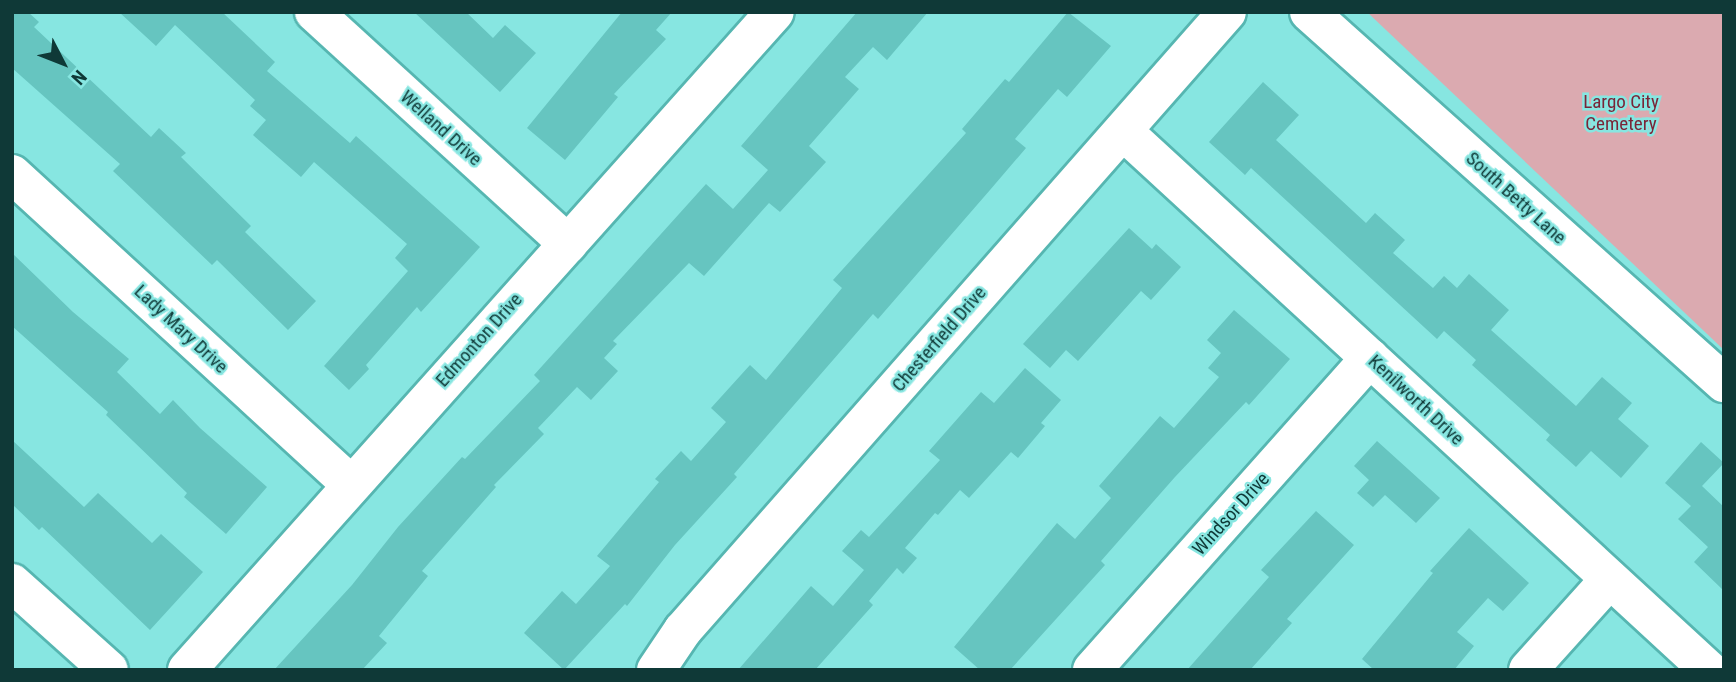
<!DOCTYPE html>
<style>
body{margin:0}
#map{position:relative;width:1736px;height:682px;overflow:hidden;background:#87e6e1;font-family:"Roboto Condensed",sans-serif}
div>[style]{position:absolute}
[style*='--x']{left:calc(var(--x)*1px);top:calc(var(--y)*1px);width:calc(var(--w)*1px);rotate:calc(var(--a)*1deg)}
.green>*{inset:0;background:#dbaab0}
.building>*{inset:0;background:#66c5c0}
.roads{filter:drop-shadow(2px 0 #56b6b1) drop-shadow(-2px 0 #56b6b1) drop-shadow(0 2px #56b6b1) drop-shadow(0 -2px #56b6b1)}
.minor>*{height:38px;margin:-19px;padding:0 19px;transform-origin:19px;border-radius:19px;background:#fff}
span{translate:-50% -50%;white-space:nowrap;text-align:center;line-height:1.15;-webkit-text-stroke:5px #87e6e1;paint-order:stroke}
.park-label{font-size:19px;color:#7a2437}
.street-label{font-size:19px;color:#0f3937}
.frame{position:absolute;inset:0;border:14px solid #0f3937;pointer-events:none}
.north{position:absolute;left:28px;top:28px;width:70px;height:70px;-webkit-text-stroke:5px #87e6e1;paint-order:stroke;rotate:132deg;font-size:19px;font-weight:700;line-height:28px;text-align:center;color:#0f3937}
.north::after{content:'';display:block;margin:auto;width:24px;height:32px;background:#0f3937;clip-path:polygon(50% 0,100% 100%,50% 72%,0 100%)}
</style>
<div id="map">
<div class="green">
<i style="clip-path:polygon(1367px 12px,1724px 12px,1724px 350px)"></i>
</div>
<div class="building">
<i style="clip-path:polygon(12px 12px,28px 12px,39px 22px,34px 27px,151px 137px,159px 128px,186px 153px,181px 157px,251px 226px,245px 232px,316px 301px,288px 330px,217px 260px,212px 265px,113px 171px,120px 164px,12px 68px)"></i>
<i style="clip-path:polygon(119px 12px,222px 12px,275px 62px,267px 71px,350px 143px,356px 136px,480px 247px,421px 312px,417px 307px,366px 365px,369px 369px,349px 390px,324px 366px,408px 271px,395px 258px,407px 244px,314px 162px,301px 177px,253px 135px,266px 120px,250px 106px,255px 100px,175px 25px,156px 46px)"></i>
<i style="clip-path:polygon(414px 12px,466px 12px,493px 38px,505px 25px,536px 53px,500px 92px)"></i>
<i style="clip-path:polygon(622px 12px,672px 12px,656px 30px,666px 39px,614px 94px,618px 97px,565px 160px,527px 128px)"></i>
<i style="clip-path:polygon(857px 12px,928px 12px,887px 60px,873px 47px,845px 77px,859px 89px,809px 146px,826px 162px,780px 212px,769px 203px,704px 276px,689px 263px,613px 341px,617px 344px,604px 358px,618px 371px,591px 400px,577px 387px,538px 428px,544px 434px,494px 485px,496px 487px,422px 571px,428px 576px,379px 636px,387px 643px,362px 670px,274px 670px,352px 585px,398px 527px,462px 457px,465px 459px,540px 381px,534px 375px,706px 184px,733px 209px,768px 170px,741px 146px)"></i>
<i style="clip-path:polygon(1068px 12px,1111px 46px,1067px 97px,1058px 89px,1015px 139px,1026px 148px,990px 190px,878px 319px,873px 314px,734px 474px,737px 477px,675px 545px,627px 606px,625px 604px,564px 670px,524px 633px,562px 591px,576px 604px,610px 566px,597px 556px,659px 482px,655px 479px,681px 451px,691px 461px,726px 422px,711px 408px,750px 365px,766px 380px,842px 288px,833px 280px,966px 133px,962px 129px,1005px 79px,1009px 82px)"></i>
<i style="clip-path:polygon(1263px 82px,1299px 115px,1276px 140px,1366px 223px,1375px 213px,1405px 240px,1393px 253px,1433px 288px,1444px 276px,1457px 288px,1469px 274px,1509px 310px,1491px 330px,1576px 406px,1602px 377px,1632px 403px,1618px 419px,1649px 446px,1621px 478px,1591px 451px,1576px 467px,1546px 440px,1550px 435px,1472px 365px,1476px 360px,1444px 331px,1437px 339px,1251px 168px,1245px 175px,1209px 142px)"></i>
<i style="clip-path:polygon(1129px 228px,1152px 249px,1156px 244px,1181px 267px,1151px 300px,1141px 291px,1078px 361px,1066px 350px,1050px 368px,1023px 344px)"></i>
<i style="clip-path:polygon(12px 253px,73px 312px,129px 359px,117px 372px,160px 414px,173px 400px,200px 428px,267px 487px,226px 534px,184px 497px,187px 493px,106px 415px,108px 412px,12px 326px)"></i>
<i style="clip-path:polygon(1234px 310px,1290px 359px,1249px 405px,1246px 402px,1175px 477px,1101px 561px,1105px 565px,1010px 670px,980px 670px,954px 647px,1057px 523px,1075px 539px,1111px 498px,1099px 486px,1160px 416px,1174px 428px,1219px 377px,1208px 368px,1221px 353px,1207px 340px)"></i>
<i style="clip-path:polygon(1025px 368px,1061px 400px,1041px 423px,1045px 426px,1018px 458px,1011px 452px,969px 498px,960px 490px,938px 515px,935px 513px,905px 548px,917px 558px,903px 574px,897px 568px,869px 601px,873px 605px,815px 670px,738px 670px,811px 586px,833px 606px,864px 570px,842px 551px,861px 530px,869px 537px,940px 460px,929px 451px,981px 392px,994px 403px)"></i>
<i style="clip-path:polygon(12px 440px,84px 507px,98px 493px,152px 543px,161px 534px,203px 572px,150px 630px,42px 527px,39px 530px,12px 504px)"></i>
<i style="clip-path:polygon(1377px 441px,1440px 498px,1416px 523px,1385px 495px,1373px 507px,1357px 493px,1369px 480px,1354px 466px)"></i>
<i style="clip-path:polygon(1701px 442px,1724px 463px,1702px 486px,1724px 507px,1724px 591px,1694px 562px,1708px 547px,1678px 519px,1691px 506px,1665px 483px)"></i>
<i style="clip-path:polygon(1316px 511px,1354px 545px,1287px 619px,1292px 623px,1250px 670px,1187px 670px,1269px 577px,1261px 570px)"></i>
<i style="clip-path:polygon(1469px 528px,1529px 583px,1503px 611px,1488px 598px,1457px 632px,1474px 646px,1454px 670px,1374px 670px,1362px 659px,1433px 573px,1430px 571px)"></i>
</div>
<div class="roads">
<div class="minor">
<i style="--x:314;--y:12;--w:344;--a:42.4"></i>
<i style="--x:1309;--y:12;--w:557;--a:41.8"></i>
<i style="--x:1123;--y:131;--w:796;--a:42.61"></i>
<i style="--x:12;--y:174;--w:459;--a:42.5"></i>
<i style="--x:12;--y:583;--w:130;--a:41.9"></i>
<i style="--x:187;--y:670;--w:882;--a:-48.22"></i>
<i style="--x:656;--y:670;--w:48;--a:-56"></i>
<i style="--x:683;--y:630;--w:823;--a:-48.64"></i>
<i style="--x:1092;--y:670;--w:418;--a:-48.3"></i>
<i style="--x:1528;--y:670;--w:122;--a:-48"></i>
</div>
</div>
<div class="park-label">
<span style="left:1621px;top:113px">Largo City<br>Cemetery</span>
</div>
<div class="street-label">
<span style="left:441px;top:128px;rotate:42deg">Welland Drive</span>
<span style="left:1516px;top:198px;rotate:42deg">South Betty Lane</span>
<span style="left:181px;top:329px;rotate:43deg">Lady Mary Drive</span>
<span style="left:939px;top:339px;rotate:-49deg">Chesterfield Drive</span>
<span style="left:479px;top:340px;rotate:-48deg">Edmonton Drive</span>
<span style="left:1416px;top:400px;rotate:43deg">Kenilworth Drive</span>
<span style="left:1231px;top:514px;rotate:-48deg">Windsor Drive</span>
</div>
<div class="frame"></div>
<div class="north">N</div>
</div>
